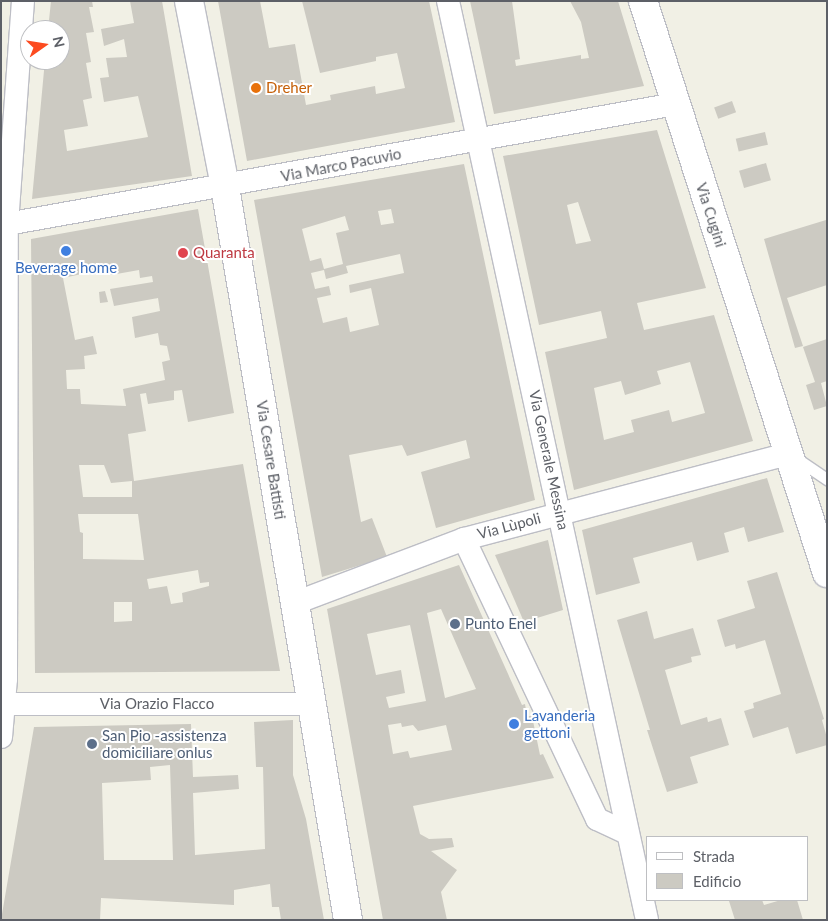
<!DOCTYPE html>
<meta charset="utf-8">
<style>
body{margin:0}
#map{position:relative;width:828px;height:921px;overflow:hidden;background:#f1f0e5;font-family:Lato,sans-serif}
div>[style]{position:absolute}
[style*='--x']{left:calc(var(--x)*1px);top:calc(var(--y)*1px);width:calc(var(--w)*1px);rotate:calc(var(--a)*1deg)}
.building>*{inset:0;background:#cccac2;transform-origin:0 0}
.roads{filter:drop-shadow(1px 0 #bdbec5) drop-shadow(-1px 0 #bdbec5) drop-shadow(0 1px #bdbec5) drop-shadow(0 -1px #bdbec5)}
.lane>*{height:11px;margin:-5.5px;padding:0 5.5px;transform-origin:5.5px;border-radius:5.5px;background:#fff}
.street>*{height:22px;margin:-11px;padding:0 11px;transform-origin:11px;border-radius:11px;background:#fff}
.secondary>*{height:28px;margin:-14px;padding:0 14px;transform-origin:14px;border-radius:14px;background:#fff}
.dots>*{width:14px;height:14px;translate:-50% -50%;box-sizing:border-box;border:2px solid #fff;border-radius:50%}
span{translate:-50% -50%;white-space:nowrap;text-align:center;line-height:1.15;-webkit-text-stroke:4px #fff;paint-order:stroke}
.food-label{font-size:15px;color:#c56008}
.left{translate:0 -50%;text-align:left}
.street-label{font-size:15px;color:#5d6067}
.health-label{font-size:15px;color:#be3a42}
.shop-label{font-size:15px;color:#366cbe}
.service-label{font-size:15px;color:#4e5e75}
.frame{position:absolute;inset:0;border:2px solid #5d6067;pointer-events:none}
.legend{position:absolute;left:646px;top:836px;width:162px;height:65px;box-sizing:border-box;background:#fff;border:1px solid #bebfc2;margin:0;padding:6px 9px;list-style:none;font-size:15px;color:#5d6067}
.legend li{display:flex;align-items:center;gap:10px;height:25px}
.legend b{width:25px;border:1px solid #bebfc2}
.north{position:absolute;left:20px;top:20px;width:50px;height:50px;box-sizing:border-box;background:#fff;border:1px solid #bebfc2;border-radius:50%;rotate:77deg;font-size:14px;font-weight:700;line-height:20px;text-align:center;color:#5d6067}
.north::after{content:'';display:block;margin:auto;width:18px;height:22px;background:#fc4b20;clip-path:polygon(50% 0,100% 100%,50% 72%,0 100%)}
</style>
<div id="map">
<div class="building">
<i style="clip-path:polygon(51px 1px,92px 1px,93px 7px,89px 7px,94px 32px,86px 33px,91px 62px,86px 63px,92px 98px,83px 100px,88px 126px,64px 130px,67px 151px,148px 137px,138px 96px,104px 102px,100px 78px,109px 77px,106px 58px,127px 57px,124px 39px,104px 46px,101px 29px,134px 23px,130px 1px,162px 1px,192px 176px,32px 199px,45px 60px,60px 60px,60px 30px,48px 30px)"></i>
<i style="clip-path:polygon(218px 1px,260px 1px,269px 48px,295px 44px,306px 105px,331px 100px,330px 95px,375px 86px,376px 94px,405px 88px,397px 53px,376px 57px,376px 61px,320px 73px,302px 1px,429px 1px,455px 122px,247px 161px)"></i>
<i style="clip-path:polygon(470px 1px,512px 1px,520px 59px,515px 60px,516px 66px,581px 55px,581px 59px,589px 58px,581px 22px,570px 1px,618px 1px,644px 86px,494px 114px)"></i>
<i style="left:732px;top:101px;width:12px;height:19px;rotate:70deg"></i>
<i style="clip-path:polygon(evenodd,657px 130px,706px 288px,637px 303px,644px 330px,714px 315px,753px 441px,574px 490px,545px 352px,607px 338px,601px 311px,539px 325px,503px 156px,657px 130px,578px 202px,591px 241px,576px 244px,567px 205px,578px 202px,657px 130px,690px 362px,705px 413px,672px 422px,669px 410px,631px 420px,634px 432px,604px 440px,594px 388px,621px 381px,625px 395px,661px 384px,657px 371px,690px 362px)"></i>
<i style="left:765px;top:132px;width:13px;height:30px;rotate:77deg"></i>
<i style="left:766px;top:163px;width:18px;height:28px;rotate:74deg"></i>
<i style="clip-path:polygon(evenodd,464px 164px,535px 500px,436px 528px,421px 472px,470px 458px,466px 440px,407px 456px,402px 445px,349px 455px,361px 522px,372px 518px,387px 557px,322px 577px,254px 200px,464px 164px,391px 209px,394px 223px,381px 225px,378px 211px,391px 209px,464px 164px,345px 216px,349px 230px,336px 233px,343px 264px,324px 269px,321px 258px,310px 261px,302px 229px,345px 216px,464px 164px,400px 254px,404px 273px,349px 285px,350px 293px,371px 288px,379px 325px,350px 332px,347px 317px,323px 323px,317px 298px,331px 295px,329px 286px,315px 289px,311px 273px,324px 270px,326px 279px,348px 273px,346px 266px,400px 254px)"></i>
<i style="clip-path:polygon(evenodd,198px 209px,234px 413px,188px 422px,182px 390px,174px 391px,174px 400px,148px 404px,146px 393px,140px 394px,146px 431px,128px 434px,134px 481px,243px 464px,280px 671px,35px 673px,31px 239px,198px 209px,110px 268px,111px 275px,139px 270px,140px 278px,152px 276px,153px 282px,110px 289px,114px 306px,158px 298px,160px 311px,132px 317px,135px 338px,158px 333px,160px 345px,167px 346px,170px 360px,162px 362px,165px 380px,123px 389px,126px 406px,81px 404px,80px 389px,67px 389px,66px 370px,85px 369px,84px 356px,97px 354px,93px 336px,75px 340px,63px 278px,110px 268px,198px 209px,79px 465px,104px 465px,111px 483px,132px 481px,132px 497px,83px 497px,79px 465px,198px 209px,78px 514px,138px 514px,144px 560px,83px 559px,83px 533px,80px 532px,78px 514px,198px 209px,198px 570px,200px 583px,209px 582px,209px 586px,182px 593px,183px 602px,171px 604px,167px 586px,149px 589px,147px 579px,198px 570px,198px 209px,114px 602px,132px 602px,132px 621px,114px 622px,114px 602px)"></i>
<i style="clip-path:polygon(826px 220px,827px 285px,787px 298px,803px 346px,795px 348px,764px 239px)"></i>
<i style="clip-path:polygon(105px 291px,108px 302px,100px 303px,99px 292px)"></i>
<i style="clip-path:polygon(827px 339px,827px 381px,821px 383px,827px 406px,814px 410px,806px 385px,815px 382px,803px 347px)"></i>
<i style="clip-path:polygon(767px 478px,784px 532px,748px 542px,744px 527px,724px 533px,729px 552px,697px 561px,692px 542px,633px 558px,640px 583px,596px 595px,582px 530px)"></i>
<i style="clip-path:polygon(548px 540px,563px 610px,524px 622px,495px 555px)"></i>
<i style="clip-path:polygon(evenodd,459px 565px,522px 705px,525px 704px,527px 716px,532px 716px,540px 755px,543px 754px,554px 778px,413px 806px,420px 834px,429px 839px,452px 838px,454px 847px,431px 851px,457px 870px,441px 892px,447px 920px,383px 920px,327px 609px,459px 565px,441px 609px,476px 689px,445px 698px,427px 613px,441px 609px,459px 565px,410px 625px,426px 701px,389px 708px,386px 697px,405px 693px,401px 670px,376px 675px,367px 634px,410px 625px,459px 565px,401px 723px,402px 727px,413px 725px,418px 731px,446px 725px,452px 750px,410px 758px,408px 751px,393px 754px,388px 725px,401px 723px)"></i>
<i style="clip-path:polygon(777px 572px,824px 719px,822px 720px,827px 738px,827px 745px,796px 754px,788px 727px,753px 738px,744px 711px,754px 708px,753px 703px,781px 694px,765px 640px,736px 649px,735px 644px,725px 647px,717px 620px,755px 608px,747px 581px)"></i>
<i style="clip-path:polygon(647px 611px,654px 639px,693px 628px,701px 655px,691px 657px,692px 662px,665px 670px,681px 725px,707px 717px,708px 722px,721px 718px,729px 745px,690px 757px,698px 783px,667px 792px,647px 730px,650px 730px,617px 620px)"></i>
<i style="clip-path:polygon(evenodd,293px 720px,293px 775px,306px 819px,324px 920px,281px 920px,279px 907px,272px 907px,270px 884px,234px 890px,234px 905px,101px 898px,100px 920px,1px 920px,34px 727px,191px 724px,193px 777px,238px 775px,239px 789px,193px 793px,195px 855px,265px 849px,263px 767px,256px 767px,254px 722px,293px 720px,170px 765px,173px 860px,104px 860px,102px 783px,151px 780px,150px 767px,170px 765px)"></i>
<i style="clip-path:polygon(735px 900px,762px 900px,764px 905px,781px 900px,797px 900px,803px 920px,735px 920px,729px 901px)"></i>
</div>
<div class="roads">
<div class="lane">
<i style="--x:794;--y:457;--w:40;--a:34"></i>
</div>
<div class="street">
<i style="--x:448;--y:1;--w:940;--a:77.78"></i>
<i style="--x:7;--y:224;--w:679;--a:-10.18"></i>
<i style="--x:464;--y:539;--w:310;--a:64.6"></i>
<i style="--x:597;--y:819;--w:33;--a:25"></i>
<i style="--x:295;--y:603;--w:181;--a:-20.7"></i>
<i style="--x:464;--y:539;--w:335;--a:-14.7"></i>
<i style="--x:1;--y:704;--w:312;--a:0"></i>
<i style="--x:1;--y:737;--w:58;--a:-85.1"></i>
<i style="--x:6;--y:679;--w:455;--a:-89.9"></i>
<i style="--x:7;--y:224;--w:224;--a:-85.9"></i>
</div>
<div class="secondary">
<i style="--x:189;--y:1;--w:189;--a:79"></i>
<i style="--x:225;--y:187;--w:743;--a:80.47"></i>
<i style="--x:643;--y:1;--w:601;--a:72.17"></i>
</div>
</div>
<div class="dots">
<i style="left:256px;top:88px;background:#e8710a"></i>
<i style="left:66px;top:251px;background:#3f7fe0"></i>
<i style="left:183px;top:253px;background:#e0444e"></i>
<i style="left:455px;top:624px;background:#5c6f8a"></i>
<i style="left:514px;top:724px;background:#3f7fe0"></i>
<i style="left:92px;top:744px;background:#5c6f8a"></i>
</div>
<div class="food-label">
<span class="left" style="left:266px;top:88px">Dreher</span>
</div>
<div class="street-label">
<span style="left:341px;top:165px;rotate:-11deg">Via Marco Pacuvio</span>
<span style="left:711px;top:215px;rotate:72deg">Via Cugini</span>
<span style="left:271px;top:460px;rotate:81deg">Via Cesare Battisti</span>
<span style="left:549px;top:460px;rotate:78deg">Via Generale Messina</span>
<span style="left:509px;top:526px;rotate:-15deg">Via Lùpoli</span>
<span style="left:157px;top:704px">Via Orazio Flacco</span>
</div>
<div class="health-label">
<span class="left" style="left:193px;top:253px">Quaranta</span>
</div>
<div class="shop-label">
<span style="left:66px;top:268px">Beverage home</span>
<span class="left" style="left:524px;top:724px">Lavanderia<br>gettoni</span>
</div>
<div class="service-label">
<span class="left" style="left:465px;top:624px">Punto Enel</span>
<span class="left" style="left:102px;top:744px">San Pio -assistenza<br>domiciliare onlus</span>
</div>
<div class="frame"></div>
<ul class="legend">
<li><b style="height:6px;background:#fff"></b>Strada</li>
<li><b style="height:14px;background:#cccac2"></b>Edificio</li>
</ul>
<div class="north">N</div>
</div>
